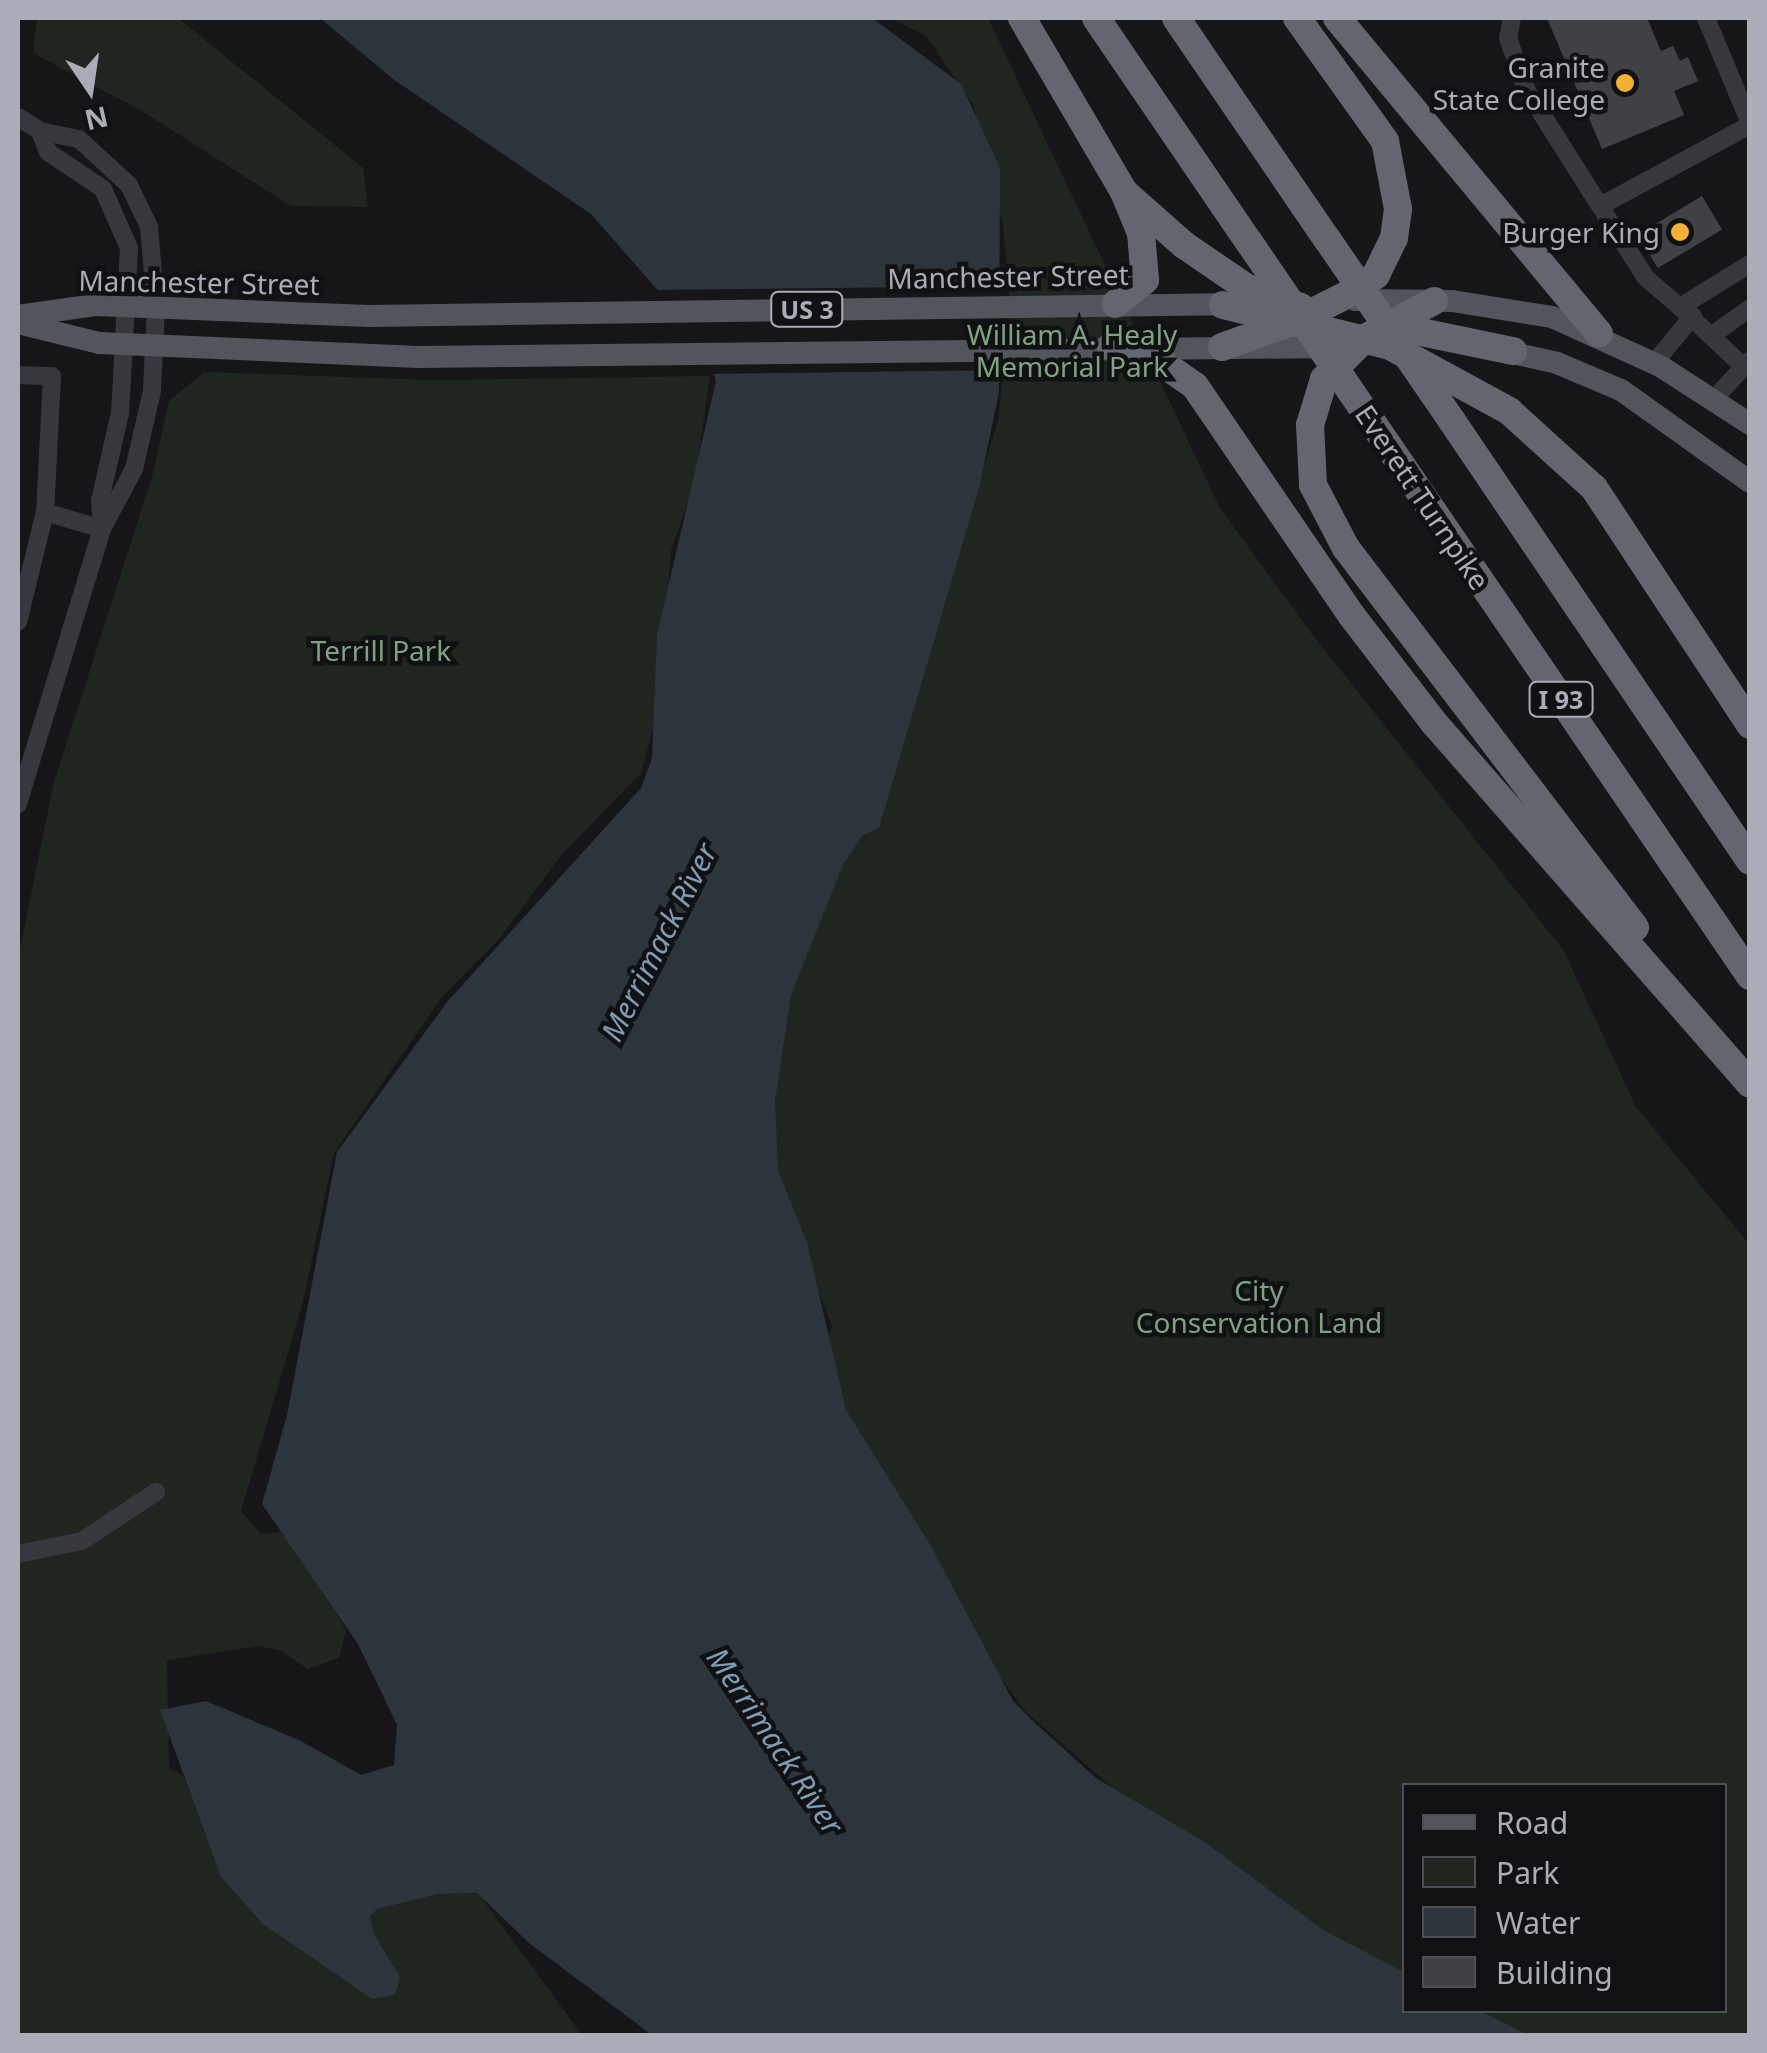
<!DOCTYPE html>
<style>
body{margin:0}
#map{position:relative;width:1767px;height:2053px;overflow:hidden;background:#161618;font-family:"Noto Sans",sans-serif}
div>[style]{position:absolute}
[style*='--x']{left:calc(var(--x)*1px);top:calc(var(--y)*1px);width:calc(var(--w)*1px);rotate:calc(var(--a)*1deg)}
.green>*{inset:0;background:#1e261f}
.water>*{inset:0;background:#2c353c}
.pier>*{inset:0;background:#161618}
.building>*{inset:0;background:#404145;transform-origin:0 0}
.minor>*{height:18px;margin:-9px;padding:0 9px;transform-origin:9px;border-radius:9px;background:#37383d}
.major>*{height:22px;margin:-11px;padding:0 11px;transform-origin:11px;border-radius:11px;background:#53555c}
.highway>*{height:28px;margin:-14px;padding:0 14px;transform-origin:14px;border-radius:14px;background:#63666e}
.highway-bridge>*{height:28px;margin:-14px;padding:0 14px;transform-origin:14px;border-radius:14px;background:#63666e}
.dots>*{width:28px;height:28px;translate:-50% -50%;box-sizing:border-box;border:5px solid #111113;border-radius:50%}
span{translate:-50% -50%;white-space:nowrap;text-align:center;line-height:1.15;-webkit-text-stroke:9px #111113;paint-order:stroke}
.shield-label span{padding:2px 8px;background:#111113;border:2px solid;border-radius:8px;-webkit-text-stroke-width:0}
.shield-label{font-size:25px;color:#a8adb8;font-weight:700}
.poi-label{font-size:28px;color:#a8adb8}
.right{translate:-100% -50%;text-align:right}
.street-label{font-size:28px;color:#a8adb8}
.park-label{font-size:28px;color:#7fa381}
.water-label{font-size:30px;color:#7f9bb3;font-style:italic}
.frame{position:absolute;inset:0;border:20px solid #a8adb8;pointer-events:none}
.legend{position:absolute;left:1402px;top:1783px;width:325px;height:230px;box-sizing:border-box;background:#111113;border:2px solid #4d4f55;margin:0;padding:12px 18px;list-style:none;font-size:30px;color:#a8adb8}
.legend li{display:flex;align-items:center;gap:20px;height:50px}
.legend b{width:50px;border:2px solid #4d4f55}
.north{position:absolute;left:40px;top:40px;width:100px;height:100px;-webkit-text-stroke:8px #111113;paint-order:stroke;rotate:167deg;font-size:28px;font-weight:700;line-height:40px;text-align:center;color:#a8adb8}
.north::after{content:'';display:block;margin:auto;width:35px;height:45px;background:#a8adb8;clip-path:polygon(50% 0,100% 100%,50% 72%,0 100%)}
</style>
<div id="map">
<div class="green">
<i style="clip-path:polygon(37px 18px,178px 18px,363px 168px,368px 207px,291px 206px,142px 111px,33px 53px)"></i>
<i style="clip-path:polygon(891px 18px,988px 18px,1220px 508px,1311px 633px,1564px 951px,1636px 1107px,1749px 1244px,1749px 2035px,1508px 2035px,1453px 2011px,1724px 2010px,1724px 1786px,1404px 1786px,1404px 1988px,1129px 1802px,1026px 1712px,892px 1533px,822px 1356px,832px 1326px,777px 1187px,760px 1048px,817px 904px,886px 789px,999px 417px,1009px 293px,1003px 224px,973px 104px,926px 36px)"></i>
<i style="clip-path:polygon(204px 372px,433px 380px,710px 376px,695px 481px,671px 551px,665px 630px,656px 648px,662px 695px,641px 773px,562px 854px,499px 939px,442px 997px,334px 1153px,303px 1302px,241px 1511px,261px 1534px,294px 1530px,346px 1631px,339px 1658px,308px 1669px,281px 1651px,259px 1646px,167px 1660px,169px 1767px,184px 1777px,221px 1877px,295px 1946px,372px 1999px,400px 1977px,374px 1934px,370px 1917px,377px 1909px,438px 1894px,478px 1893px,582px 2035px,18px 2036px,18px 958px,54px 782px,152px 477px,169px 401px)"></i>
</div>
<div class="water">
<i style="clip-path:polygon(320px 18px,872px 18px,961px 84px,1000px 168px,999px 392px,980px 484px,879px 828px,862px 836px,843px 865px,791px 995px,775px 1101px,778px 1171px,807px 1242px,846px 1410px,931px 1546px,1013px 1701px,1034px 1722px,1096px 1778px,1206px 1843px,1323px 1930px,1404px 1972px,1404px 2010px,1480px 2011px,1528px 2035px,652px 2035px,529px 1943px,477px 1893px,438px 1894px,377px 1909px,370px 1917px,374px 1934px,400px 1977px,395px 1995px,372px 1999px,263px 1924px,221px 1877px,160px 1710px,206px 1701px,299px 1740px,361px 1775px,394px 1765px,397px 1725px,358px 1644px,262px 1504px,287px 1415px,337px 1152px,448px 1001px,641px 788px,652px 758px,657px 635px,716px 381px,704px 343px,591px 214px,393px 79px)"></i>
</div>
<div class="pier">
<i style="clip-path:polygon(1006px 286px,1004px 370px,709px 374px,700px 346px,651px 290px)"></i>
</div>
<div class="building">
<i style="clip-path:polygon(1547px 18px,1647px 18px,1661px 51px,1673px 46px,1680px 61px,1688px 57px,1698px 81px,1674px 91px,1684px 115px,1602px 149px)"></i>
<i style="left:1702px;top:196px;width:39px;height:75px;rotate:59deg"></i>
</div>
<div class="minor">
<i style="--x:1512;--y:18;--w:20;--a:101"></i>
<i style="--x:1508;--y:38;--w:54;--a:70.6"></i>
<i style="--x:1526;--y:89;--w:138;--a:57.7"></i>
<i style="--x:1706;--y:18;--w:114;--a:67.3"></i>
<i style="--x:18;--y:117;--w:26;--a:32"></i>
<i style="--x:40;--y:131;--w:40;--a:12"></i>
<i style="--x:79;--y:139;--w:68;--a:42.6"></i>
<i style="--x:129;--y:185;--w:47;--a:64.5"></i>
<i style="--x:149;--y:227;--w:81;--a:85.1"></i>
<i style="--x:156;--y:308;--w:83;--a:92.8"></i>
<i style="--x:152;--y:391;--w:80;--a:103"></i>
<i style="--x:134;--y:469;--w:68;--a:118.1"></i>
<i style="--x:102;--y:529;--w:288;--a:107"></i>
<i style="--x:1750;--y:125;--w:170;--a:151.6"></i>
<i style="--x:1600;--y:206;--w:85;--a:57.4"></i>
<i style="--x:1646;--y:278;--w:45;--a:40.5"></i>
<i style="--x:1680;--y:307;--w:82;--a:-31.6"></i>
<i style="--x:40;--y:131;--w:22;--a:69"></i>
<i style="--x:48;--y:152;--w:66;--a:33.9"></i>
<i style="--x:103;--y:189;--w:64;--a:66.2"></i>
<i style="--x:129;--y:248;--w:165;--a:93.1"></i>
<i style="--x:120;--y:413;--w:89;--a:102.9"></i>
<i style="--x:100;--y:500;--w:29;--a:86"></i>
<i style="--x:1680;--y:307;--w:88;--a:43.2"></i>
<i style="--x:1715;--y:333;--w:43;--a:-35.5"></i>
<i style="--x:1654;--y:363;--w:61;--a:-50.3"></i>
<i style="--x:18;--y:375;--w:34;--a:2"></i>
<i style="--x:52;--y:376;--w:136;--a:92.9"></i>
<i style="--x:45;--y:512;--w:113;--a:103.8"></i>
<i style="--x:1714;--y:399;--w:52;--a:-47.4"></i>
<i style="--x:45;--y:512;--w:59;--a:16.6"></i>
<i style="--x:18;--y:1554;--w:65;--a:-11.5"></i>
<i style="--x:82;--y:1541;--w:89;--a:-33.5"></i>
</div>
<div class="major">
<i style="--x:1355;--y:300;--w:97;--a:0.6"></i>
<i style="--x:1452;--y:301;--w:101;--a:9.1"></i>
<i style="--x:1552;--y:317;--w:119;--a:24.4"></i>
<i style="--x:1660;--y:366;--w:107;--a:32.8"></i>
<i style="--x:18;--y:316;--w:78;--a:-8.1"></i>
<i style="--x:95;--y:305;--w:274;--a:2.3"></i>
<i style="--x:369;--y:316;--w:869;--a:-0.79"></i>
<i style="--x:18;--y:323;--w:83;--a:13.9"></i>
<i style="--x:99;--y:343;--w:319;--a:2.5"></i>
<i style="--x:418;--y:357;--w:915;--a:-0.63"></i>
<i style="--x:1500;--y:350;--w:58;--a:12.8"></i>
<i style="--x:1557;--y:363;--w:69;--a:22.9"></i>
<i style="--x:1621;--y:390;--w:158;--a:35.5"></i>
</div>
<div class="highway">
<i style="--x:1022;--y:18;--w:202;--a:59.6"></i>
<i style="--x:1124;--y:192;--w:44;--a:67.5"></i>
<i style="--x:1141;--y:233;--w:47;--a:85.1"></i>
<i style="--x:1145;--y:280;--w:38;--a:141"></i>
<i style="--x:1096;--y:18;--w:271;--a:55.7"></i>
<i style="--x:1176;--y:18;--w:268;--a:55.7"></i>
<i style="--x:1337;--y:18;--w:410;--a:50.3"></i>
<i style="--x:1124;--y:192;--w:80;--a:41.5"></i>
<i style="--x:1184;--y:245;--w:76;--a:34.3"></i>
<i style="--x:1247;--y:288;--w:57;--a:19.4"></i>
<i style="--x:1434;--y:301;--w:78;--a:151.8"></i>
<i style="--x:1365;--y:338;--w:58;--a:135"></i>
<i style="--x:1324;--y:379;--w:48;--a:106.9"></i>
<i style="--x:1310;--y:425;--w:60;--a:87.1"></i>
<i style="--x:1313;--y:485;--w:71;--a:62.4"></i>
<i style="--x:1346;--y:548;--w:477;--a:52.7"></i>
<i style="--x:1223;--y:305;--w:172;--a:13.8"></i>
<i style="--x:1390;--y:346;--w:136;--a:28.6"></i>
<i style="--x:1509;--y:411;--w:115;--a:42.2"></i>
<i style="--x:1594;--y:488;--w:284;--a:56.6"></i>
<i style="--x:1387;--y:325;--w:129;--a:11.7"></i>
<i style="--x:1111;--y:346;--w:54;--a:18.4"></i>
<i style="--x:1162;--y:363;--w:40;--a:34.9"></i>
<i style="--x:1195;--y:386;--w:278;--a:55.7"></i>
<i style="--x:1352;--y:616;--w:136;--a:52.5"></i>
<i style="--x:1435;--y:724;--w:478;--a:48.8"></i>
<i style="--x:1222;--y:347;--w:77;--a:-19.6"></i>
<i style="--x:1295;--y:321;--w:71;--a:-26.9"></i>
<i style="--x:1358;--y:289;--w:23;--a:-38"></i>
<i style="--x:1376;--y:275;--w:41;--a:-64.1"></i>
<i style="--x:1394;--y:238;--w:29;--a:-82"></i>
<i style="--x:1398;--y:209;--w:69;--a:-100.8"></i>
<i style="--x:1385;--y:141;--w:151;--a:-125.6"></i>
<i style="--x:1452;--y:421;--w:531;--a:55.89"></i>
<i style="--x:1372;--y:422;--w:671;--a:55.69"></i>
</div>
<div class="highway-bridge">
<i style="--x:1327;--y:239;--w:221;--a:55.5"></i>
<i style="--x:1249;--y:242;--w:218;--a:55.7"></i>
</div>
<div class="dots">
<i style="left:1625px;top:83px;background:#f2b134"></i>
<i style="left:1680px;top:232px;background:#f2b134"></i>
</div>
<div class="shield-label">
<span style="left:807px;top:309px">US 3</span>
<span style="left:1561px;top:699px">I 93</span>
</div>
<div class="poi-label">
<span class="right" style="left:1605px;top:83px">Granite<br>State College</span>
<span class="right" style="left:1660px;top:232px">Burger King</span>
</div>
<div class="street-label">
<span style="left:1008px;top:276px;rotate:-1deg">Manchester Street</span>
<span style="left:199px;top:282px;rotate:1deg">Manchester Street</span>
<span style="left:1423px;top:497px;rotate:56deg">Everett Turnpike</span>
</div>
<div class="park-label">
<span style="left:1072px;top:350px">William A. Healy<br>Memorial Park</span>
<span style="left:381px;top:650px">Terrill Park</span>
<span style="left:1259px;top:1306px">City<br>Conservation Land</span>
</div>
<div class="water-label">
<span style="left:659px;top:942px;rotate:-63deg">Merrimack River</span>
<span style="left:775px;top:1741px;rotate:56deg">Merrimack River</span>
</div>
<div class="frame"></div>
<ul class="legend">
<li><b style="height:12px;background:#53555c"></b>Road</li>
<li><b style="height:28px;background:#1e261f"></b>Park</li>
<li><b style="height:28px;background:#2c353c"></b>Water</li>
<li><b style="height:28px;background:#404145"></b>Building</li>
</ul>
<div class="north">N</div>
</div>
